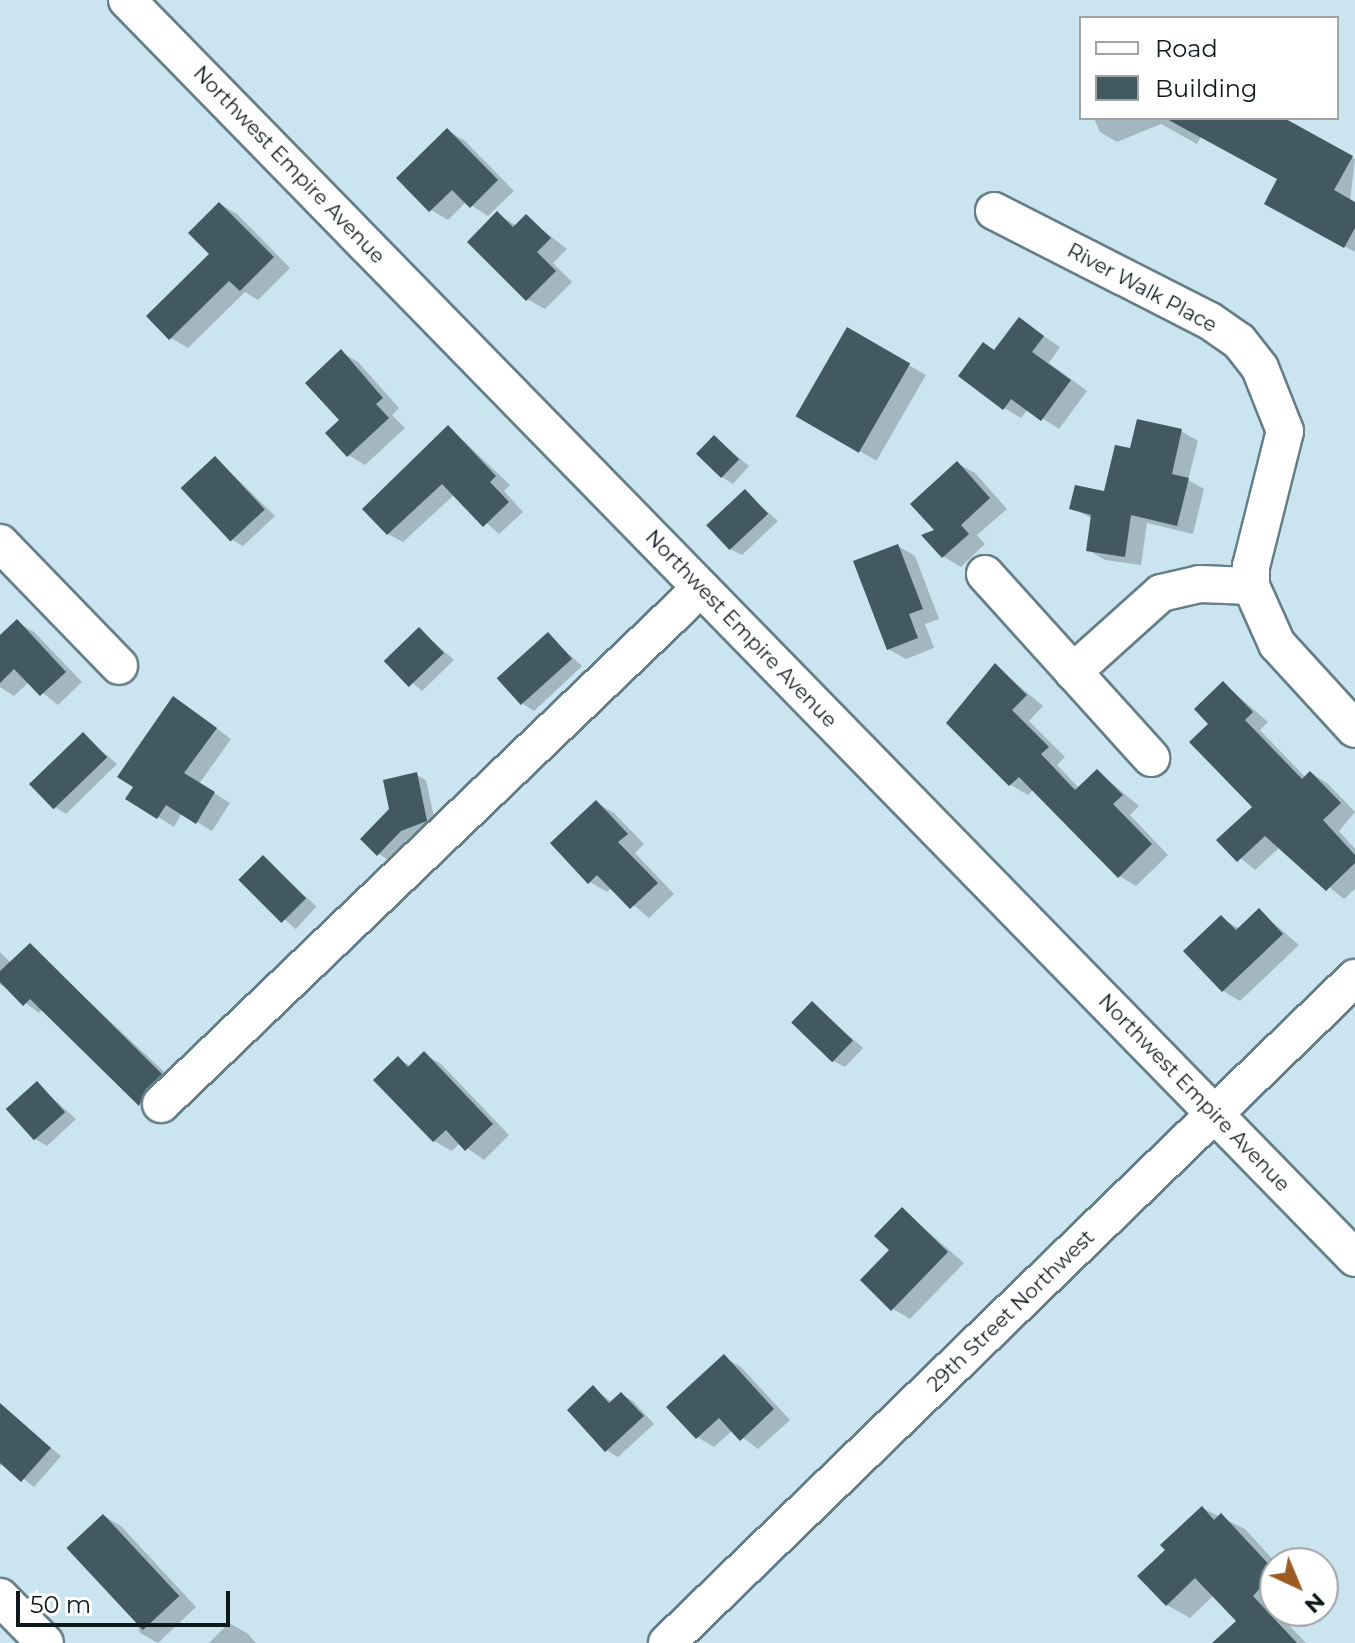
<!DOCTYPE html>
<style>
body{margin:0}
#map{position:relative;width:1355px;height:1643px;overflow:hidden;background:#cbe5f0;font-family:Montserrat,sans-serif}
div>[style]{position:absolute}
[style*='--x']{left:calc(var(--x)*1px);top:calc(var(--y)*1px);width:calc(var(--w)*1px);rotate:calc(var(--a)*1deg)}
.shadow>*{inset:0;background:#0003;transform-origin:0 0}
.building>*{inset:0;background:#425961;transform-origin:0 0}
.roads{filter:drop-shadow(2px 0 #667e87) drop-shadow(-2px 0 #667e87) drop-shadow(0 2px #667e87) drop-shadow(0 -2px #667e87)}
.minor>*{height:36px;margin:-18px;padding:0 18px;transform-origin:18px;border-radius:18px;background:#fff}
span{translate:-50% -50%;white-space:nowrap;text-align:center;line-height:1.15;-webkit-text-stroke:8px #fff;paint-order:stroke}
.street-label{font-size:20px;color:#0f191c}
.legend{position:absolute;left:1079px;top:16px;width:260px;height:104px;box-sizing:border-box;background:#fff;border:2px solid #9fa3a4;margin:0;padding:10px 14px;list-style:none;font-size:24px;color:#0f191c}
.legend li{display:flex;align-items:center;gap:16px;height:40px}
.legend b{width:40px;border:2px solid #9fa3a4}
.north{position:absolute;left:1259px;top:1547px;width:80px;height:80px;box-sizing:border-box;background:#fff;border:2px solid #9fa3a4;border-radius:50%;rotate:136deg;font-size:22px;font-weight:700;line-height:32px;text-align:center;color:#0f191c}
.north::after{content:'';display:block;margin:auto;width:28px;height:36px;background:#9c5d25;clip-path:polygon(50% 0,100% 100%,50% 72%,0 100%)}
.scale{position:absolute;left:16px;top:1591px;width:214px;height:36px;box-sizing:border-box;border:4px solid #0f191c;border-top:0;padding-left:10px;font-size:24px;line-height:28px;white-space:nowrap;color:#0f191c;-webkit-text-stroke:6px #fff;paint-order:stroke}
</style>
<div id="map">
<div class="shadow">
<i style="clip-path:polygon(1094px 118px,1280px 118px,1355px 159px,1350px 202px,1355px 205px,1355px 252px,1266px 203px,1280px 179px,1201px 136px,1197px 144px,1161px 124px,1117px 142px,1100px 132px)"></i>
<i style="clip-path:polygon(447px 130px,465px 141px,514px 191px,488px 216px,466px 202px,448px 220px,431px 210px)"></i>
<i style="clip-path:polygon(220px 204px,237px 214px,290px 268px,258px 300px,245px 292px,188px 348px,171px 338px,212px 254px)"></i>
<i style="clip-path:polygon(497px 214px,517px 226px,526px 217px,567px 249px,553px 263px,572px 282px,545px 309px,527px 299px)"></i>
<i style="clip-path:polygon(1019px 319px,1060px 347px,1049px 363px,1087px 391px,1059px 429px,1028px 409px,1021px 418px,1004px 408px,995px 352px)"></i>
<i style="left:848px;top:330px;width:90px;height:99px;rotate:30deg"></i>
<i style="clip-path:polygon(341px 352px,358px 362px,399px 408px,392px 415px,405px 428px,365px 465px,348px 455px)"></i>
<i style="clip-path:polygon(449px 427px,510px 485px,504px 491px,523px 512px,499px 534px,455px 494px,403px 542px,388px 534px)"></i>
<i style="clip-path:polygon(1181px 431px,1198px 441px,1188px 480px,1204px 489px,1193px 534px,1147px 523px,1141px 565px,1105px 560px,1088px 550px,1093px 519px,1072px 508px,1105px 494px,1132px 451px)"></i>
<i style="clip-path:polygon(714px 437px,749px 466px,733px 484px,722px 477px)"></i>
<i style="clip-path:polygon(216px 458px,275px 516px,243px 546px,231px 539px)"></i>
<i style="clip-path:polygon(957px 463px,975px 473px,1007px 509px,977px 535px,985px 544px,961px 567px,944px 557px,937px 531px)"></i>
<i style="clip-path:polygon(745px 492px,778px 521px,742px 555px,730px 549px)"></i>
<i style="clip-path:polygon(898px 546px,915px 556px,939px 619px,925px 624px,934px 648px,906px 659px,888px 649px)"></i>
<i style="clip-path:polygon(17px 622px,34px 632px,82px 682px,58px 705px,29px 682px,14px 696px,0 687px,0 638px)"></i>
<i style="clip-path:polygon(419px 629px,454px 660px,422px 691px,387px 661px)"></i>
<i style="clip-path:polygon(548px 635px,582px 666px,534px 711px,523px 704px)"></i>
<i style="clip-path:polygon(995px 666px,1043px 706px,1029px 721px,1065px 757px,1057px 765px,1080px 789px,1097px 771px,1139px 806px,1130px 815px,1168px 855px,1136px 886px,1119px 876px,1034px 789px,1028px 795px,1011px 785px,948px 723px)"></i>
<i style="clip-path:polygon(1223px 683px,1268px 722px,1260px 730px,1306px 778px,1311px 773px,1327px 783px,1355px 812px,1339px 831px,1355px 849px,1355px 889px,1344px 899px,1280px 847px,1255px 870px,1219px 840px,1254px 807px,1211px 724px)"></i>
<i style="clip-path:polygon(189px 708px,231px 739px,199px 784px,230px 803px,212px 831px,182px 813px,174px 827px,158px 817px)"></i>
<i style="clip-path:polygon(83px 735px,117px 764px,66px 814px,55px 807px)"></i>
<i style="clip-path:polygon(416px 775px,426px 780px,436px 826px,411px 836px,388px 860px,379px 854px,391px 809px)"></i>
<i style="clip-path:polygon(597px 803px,614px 813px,644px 844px,635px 853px,674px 894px,649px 918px,612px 887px,607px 892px,590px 882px)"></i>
<i style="left:263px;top:858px;width:72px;height:31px;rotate:42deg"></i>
<i style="clip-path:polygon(1259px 911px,1299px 945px,1240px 1001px,1223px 991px,1221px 918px,1240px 929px)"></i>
<i style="clip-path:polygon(30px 946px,176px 1083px,154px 1112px,43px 1009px,39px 1013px,0 984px,0 952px,11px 963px)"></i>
<i style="clip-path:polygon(812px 1003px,863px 1048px,845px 1067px,833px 1061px)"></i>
<i style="clip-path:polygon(424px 1054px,441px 1064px,509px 1135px,484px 1160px,460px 1143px,452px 1151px,434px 1141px,376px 1080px,398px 1059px,411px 1066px)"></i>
<i style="clip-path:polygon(37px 1084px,76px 1119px,47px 1146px,35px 1139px)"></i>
<i style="clip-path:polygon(902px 1209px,964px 1263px,910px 1319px,893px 1309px)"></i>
<i style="clip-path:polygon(724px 1357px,741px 1367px,790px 1420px,758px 1449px,733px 1430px,714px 1447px,697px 1437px)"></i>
<i style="clip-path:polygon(593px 1388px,613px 1403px,622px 1395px,633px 1401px,654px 1424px,618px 1457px,606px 1450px)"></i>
<i style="clip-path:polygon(6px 1411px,61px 1456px,34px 1487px,3px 1463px,0 1466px,0 1418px)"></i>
<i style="clip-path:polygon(1202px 1508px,1245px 1529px,1276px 1563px,1275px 1611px,1306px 1643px,1215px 1643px,1238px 1621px,1214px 1595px,1190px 1618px,1167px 1605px,1168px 1550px)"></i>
<i style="clip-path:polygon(104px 1516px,121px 1526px,196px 1607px,158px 1643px,140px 1633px)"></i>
<i style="clip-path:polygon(229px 1623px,247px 1633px,256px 1643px,209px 1643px)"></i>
</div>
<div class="building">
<i style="clip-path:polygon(1165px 118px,1284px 118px,1353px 156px,1334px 190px,1355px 202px,1355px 228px,1344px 248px,1264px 204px,1277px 179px)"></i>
<i style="clip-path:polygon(447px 128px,498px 180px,470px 208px,452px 190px,429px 212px,396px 178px)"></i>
<i style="clip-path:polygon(219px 202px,274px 257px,240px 291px,229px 281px,169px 340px,146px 316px,209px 254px,188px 233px)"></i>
<i style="clip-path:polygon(497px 211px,513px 227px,526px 214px,551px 238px,537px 252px,556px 271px,526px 301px,467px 242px)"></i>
<i style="clip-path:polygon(1019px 317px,1044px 336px,1032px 352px,1071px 380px,1041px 421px,1011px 399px,1003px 410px,958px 376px,983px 342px,994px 350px)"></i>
<i style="left:847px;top:327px;width:73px;height:103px;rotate:30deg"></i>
<i style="clip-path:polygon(341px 349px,383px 398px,376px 404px,389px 418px,347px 457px,325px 433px,339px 420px,305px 383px)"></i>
<i style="clip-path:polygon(1137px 419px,1182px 429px,1172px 474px,1189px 478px,1177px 526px,1131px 515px,1125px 557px,1086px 551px,1091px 515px,1069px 509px,1075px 485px,1104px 491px,1115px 445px,1130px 448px)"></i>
<i style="clip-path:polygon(448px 425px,496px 476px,490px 482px,509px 502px,483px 527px,442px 484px,387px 535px,362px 509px)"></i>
<i style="left:714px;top:435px;width:35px;height:26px;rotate:44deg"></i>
<i style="left:215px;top:456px;width:73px;height:47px;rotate:47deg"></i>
<i style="clip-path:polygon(957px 461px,990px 498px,961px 525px,969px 534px,942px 558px,921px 535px,934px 530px,910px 504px)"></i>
<i style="left:745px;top:489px;width:34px;height:53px;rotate:47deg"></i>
<i style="clip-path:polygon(898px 544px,923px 609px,909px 614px,918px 638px,887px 650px,853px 561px)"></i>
<i style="clip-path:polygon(17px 619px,66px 672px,40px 696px,14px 669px,0 683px,0 635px)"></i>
<i style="left:419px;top:627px;width:36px;height:49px;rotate:46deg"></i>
<i style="left:548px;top:632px;width:36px;height:69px;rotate:48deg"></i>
<i style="clip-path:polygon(995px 663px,1027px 695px,1012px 710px,1049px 747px,1041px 754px,1075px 790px,1097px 769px,1123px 795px,1113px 804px,1152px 844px,1118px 878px,1019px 777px,1009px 786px,946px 723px)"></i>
<i style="clip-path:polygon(1223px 681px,1253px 712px,1245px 720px,1302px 779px,1310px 771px,1341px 803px,1323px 820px,1355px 855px,1355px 863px,1326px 891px,1265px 836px,1237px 862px,1216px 840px,1252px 807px,1189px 742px,1208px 724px,1194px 709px)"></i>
<i style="clip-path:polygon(173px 696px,217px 728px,184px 773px,215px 792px,196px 824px,166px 805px,157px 819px,125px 799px,133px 787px,117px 777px)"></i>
<i style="left:83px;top:732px;width:35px;height:75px;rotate:46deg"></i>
<i style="clip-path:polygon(417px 772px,427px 821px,401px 831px,377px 856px,360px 839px,389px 809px,383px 780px)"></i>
<i style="clip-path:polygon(596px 800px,628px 834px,618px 842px,658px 883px,630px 909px,597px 875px,588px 884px,550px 843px)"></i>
<i style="left:263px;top:855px;width:61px;height:35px;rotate:45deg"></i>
<i style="clip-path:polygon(1259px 908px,1283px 934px,1222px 992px,1183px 951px,1221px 915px,1236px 930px)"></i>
<i style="clip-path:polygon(30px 943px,162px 1074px,146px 1089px,139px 1106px,30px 999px,23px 1006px,0 982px,0 971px)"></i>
<i style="left:812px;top:1001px;width:57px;height:30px;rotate:44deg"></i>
<i style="clip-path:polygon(424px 1051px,493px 1124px,465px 1151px,446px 1130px,433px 1142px,373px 1080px,398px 1056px,408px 1067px)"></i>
<i style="left:37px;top:1081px;width:42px;height:42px;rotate:48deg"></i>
<i style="clip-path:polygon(902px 1207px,948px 1252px,891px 1311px,860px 1280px,889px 1250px,874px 1236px)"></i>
<i style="clip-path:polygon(724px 1354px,774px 1409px,740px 1441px,719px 1418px,696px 1439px,666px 1407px)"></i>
<i style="clip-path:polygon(593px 1385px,609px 1403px,621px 1392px,644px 1416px,605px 1452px,567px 1410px)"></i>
<i style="clip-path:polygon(0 1403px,51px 1448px,21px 1482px,0 1463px)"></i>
<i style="clip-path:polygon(1202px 1506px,1214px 1520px,1221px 1513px,1275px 1571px,1253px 1596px,1297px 1643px,1212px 1643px,1236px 1621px,1195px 1578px,1166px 1606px,1137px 1576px,1165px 1550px,1160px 1545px)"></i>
<i style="left:103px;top:1514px;width:112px;height:50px;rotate:47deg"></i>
</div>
<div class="roads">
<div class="minor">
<i style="--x:127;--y:0;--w:1758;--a:45.69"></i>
<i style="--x:994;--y:211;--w:242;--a:27"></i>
<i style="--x:1210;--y:321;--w:35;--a:35"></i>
<i style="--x:1239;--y:341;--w:34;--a:52"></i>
<i style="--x:1260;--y:368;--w:68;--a:68.4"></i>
<i style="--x:1285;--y:431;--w:139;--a:104.1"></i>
<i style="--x:1251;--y:566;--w:20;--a:90"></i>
<i style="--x:1251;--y:586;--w:64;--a:65.9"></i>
<i style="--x:1277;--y:644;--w:115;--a:47.5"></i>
<i style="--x:0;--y:543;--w:171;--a:45.9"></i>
<i style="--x:985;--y:574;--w:248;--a:47.9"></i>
<i style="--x:1073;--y:672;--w:118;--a:-41.9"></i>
<i style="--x:1161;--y:593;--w:40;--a:-13"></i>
<i style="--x:1200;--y:584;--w:51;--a:2.2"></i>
<i style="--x:161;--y:1104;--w:747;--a:-43.7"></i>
<i style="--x:0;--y:1597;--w:64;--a:45.6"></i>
<i style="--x:667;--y:1643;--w:957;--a:-44.03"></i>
</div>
</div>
<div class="street-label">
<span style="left:289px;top:165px;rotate:46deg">Northwest Empire Avenue</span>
<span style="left:1142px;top:288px;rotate:28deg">River Walk Place</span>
<span style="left:741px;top:629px;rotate:46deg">Northwest Empire Avenue</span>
<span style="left:1194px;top:1093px;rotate:46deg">Northwest Empire Avenue</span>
<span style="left:1011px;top:1311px;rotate:-44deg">29th Street Northwest</span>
</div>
<ul class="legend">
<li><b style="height:10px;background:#fff"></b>Road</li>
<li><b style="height:22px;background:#425961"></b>Building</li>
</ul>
<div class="north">N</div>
<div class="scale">50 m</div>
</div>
